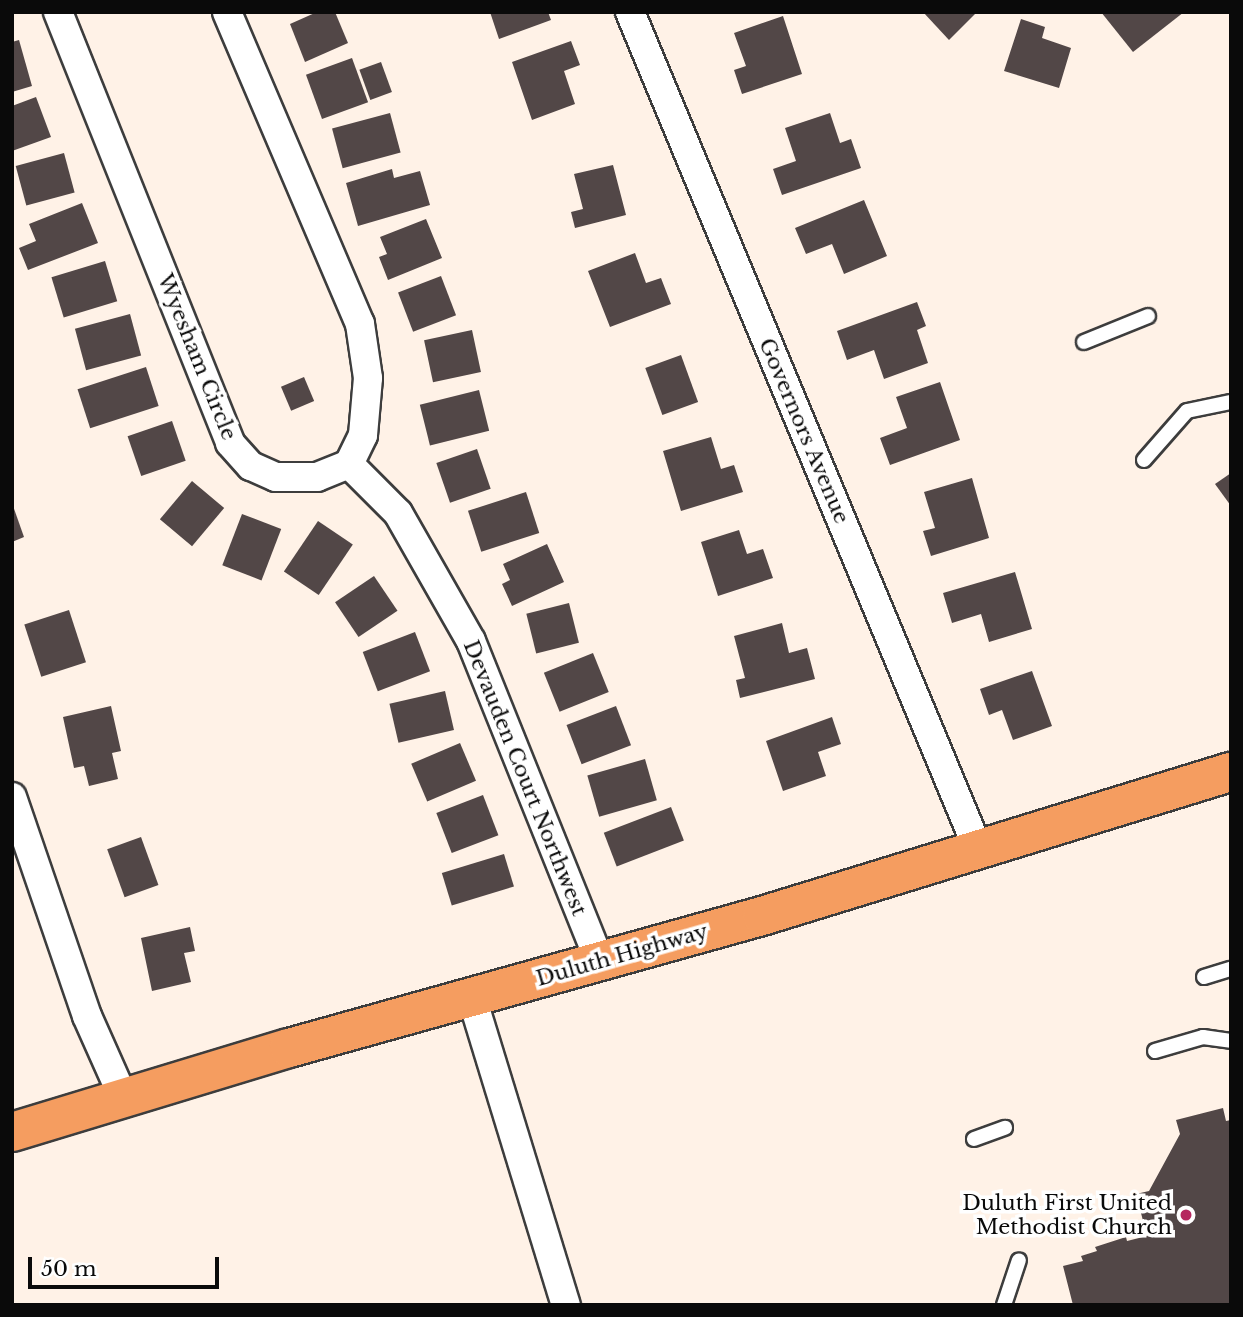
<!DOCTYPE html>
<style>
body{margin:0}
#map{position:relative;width:1243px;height:1317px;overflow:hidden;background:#fff2e7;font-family:"Libre Baskerville",serif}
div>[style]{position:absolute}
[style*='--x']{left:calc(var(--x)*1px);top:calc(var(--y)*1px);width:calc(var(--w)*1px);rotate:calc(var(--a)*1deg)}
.building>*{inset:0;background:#524747;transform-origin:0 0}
.roads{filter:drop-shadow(2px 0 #3d3d3d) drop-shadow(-2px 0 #3d3d3d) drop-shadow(0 2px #3d3d3d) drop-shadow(0 -2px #3d3d3d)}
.service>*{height:14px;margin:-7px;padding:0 7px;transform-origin:7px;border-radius:7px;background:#fff}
.minor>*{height:28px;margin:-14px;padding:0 14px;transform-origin:14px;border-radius:14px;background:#fff}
.primary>*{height:38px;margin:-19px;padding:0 19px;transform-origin:19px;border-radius:19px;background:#f59d60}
.dots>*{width:19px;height:19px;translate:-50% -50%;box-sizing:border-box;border:4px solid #fff;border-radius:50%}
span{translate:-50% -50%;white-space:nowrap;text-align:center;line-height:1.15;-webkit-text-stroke:7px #fff;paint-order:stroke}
.street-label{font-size:21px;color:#0a0a0a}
.poi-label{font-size:21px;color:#0a0a0a}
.right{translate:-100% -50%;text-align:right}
.frame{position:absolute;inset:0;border:14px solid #0a0a0a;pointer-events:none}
.scale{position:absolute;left:28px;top:1257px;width:191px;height:32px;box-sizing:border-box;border:4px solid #0a0a0a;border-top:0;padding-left:9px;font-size:21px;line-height:24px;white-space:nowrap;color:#0a0a0a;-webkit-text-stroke:5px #fff;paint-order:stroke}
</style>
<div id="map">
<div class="building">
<i style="clip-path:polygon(317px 12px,335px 12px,348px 43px,305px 62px,290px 24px)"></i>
<i style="clip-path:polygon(490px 12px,548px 12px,551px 20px,499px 39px)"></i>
<i style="clip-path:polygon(923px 12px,977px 12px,949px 40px)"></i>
<i style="clip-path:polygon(1101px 12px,1184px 12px,1133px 52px)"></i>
<i style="clip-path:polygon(783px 16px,802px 74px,742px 94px,734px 70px,746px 66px,734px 33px)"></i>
<i style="clip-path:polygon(1021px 19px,1045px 27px,1042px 38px,1071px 48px,1059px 88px,1004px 71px)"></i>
<i style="clip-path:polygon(19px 40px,32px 86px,12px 92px,12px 42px)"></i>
<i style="clip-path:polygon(571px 41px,580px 65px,564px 71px,575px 104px,532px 120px,512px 62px)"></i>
<i style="left:352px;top:58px;width:47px;height:49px;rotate:70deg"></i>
<i style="left:381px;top:62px;width:32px;height:23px;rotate:70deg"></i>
<i style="clip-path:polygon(36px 97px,51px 137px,12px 151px,12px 106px)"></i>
<i style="left:390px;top:113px;width:41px;height:60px;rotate:75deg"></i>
<i style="clip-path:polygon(830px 113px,840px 143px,851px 139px,861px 168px,782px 195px,773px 169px,796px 161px,785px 128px)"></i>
<i style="left:64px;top:153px;width:41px;height:50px;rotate:75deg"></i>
<i style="clip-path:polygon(613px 165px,626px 215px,575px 228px,571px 212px,583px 209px,574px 174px)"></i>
<i style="clip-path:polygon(392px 169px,394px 178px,420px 171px,430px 205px,358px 226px,346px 183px)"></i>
<i style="clip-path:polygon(864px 200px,887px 256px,844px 274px,832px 244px,806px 254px,795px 228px)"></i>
<i style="clip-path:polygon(82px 203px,98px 243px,28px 270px,19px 248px,36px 241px,29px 224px)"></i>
<i style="clip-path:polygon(426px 219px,442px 258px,388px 280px,379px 257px,387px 254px,380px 237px)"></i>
<i style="clip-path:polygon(635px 253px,646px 283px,661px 278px,671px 304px,610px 327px,588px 271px)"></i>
<i style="left:105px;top:261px;width:42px;height:56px;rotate:73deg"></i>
<i style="left:441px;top:276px;width:42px;height:46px;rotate:69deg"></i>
<i style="clip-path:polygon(917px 302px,926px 326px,917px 330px,928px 363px,884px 379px,874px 350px,847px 360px,837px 331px)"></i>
<i style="left:130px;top:314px;width:43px;height:57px;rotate:75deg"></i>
<i style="left:472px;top:330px;width:43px;height:49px;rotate:78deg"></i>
<i style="left:681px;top:355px;width:50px;height:38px;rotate:70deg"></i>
<i style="left:146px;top:367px;width:41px;height:72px;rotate:72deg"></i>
<i style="left:304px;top:377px;width:26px;height:25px;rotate:67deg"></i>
<i style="clip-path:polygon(940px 382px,960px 440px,890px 465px,880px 438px,907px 428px,896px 397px)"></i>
<i style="left:479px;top:390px;width:42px;height:61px;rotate:76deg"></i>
<i style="left:172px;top:421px;width:42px;height:47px;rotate:71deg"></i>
<i style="clip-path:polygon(711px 437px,721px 469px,734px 465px,743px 492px,681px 511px,663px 451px)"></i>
<i style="left:477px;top:449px;width:42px;height:43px;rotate:71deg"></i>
<i style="clip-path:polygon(1231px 473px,1231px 506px,1215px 484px)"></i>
<i style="clip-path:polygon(972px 478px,989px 538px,931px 556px,923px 531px,935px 528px,924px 492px)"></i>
<i style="left:192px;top:481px;width:42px;height:50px;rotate:40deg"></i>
<i style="left:526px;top:492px;width:43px;height:61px;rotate:72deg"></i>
<i style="clip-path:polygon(12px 503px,24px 537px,12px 542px)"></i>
<i style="left:242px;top:514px;width:42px;height:55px;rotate:21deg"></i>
<i style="left:318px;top:521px;width:42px;height:61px;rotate:34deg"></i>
<i style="clip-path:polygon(739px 530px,747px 554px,763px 549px,773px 578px,718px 596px,701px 542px)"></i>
<i style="clip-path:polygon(547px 544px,564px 582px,512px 606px,502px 584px,510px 580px,503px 564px)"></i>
<i style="clip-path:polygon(1015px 572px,1032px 629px,989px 642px,981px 614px,952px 623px,943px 593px)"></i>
<i style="left:374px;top:576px;width:42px;height:47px;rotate:56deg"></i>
<i style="left:569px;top:603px;width:41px;height:44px;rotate:76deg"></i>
<i style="left:69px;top:610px;width:55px;height:47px;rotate:72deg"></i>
<i style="clip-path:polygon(782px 623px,789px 653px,807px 648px,815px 679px,740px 698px,736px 680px,745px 678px,734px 636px)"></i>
<i style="left:415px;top:632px;width:42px;height:56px;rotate:69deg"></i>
<i style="left:593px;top:653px;width:42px;height:53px;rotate:68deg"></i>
<i style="clip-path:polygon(1032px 671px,1052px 726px,1013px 740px,1002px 710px,989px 715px,980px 689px)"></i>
<i style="left:445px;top:691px;width:40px;height:57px;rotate:77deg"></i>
<i style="clip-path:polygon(111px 706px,121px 751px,112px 753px,118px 779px,89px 786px,84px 766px,74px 768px,63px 717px)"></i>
<i style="left:616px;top:706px;width:42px;height:53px;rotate:69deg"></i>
<i style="clip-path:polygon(832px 717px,841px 744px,818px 752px,826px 776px,783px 791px,766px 741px)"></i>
<i style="left:460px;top:743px;width:41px;height:53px;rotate:67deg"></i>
<i style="left:645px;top:759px;width:43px;height:60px;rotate:74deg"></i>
<i style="left:483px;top:795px;width:43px;height:50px;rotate:69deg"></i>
<i style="left:671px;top:807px;width:36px;height:72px;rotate:69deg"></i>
<i style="left:141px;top:837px;width:51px;height:36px;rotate:70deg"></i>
<i style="left:504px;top:854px;width:34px;height:65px;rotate:73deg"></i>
<i style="clip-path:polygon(190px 927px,195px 951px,184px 953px,191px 982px,152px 991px,141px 938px)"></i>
<i style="clip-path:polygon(1223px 1108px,1226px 1121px,1231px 1120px,1231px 1305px,1073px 1305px,1063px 1266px,1083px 1261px,1081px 1256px,1097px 1251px,1095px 1247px,1126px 1237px,1127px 1241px,1147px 1236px,1136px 1194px,1149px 1191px,1180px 1134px,1176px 1120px)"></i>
</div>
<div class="roads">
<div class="service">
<i style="--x:1084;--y:342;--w:69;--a:-22.1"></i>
<i style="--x:1144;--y:460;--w:65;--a:-48.7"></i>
<i style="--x:1187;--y:411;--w:45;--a:-11.6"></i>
<i style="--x:1204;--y:977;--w:28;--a:-17"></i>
<i style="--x:1155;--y:1051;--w:50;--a:-16.3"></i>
<i style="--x:1203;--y:1037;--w:28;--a:8"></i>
<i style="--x:974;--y:1139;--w:33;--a:-20"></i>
<i style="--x:1004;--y:1305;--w:47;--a:-71.6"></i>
</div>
<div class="minor">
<i style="--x:58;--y:12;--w:464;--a:68.2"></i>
<i style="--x:230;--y:443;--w:31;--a:48"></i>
<i style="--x:251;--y:466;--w:27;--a:24"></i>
<i style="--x:276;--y:477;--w:41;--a:0"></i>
<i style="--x:317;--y:477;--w:35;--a:-22"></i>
<i style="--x:349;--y:464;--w:32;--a:-64"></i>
<i style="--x:363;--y:435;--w:57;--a:-85"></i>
<i style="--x:368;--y:378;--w:55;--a:-98.4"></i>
<i style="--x:360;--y:324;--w:339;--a:-113.1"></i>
<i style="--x:630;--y:12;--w:906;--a:67.42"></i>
<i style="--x:349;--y:464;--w:69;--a:45"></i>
<i style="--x:398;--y:513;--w:147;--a:60.3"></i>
<i style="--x:471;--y:641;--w:344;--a:68.1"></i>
<i style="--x:12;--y:797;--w:231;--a:71.1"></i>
<i style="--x:87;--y:1016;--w:91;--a:66"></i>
<i style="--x:472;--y:998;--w:321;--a:73"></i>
</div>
<div class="primary">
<i style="--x:12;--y:1132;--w:289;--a:-16.9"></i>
<i style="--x:289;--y:1048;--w:491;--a:-15.6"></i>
<i style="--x:762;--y:916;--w:491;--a:-17.1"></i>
</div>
</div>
<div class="dots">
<i style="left:1186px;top:1215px;background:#b5265f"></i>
</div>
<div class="street-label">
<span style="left:197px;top:357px;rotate:68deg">Wyesham Circle</span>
<span style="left:804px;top:431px;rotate:67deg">Governors Avenue</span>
<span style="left:525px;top:778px;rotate:68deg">Devauden Court Northwest</span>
<span style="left:622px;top:955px;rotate:-16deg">Duluth Highway</span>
</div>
<div class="poi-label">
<span class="right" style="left:1172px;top:1215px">Duluth First United<br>Methodist Church</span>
</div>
<div class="frame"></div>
<div class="scale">50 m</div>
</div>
